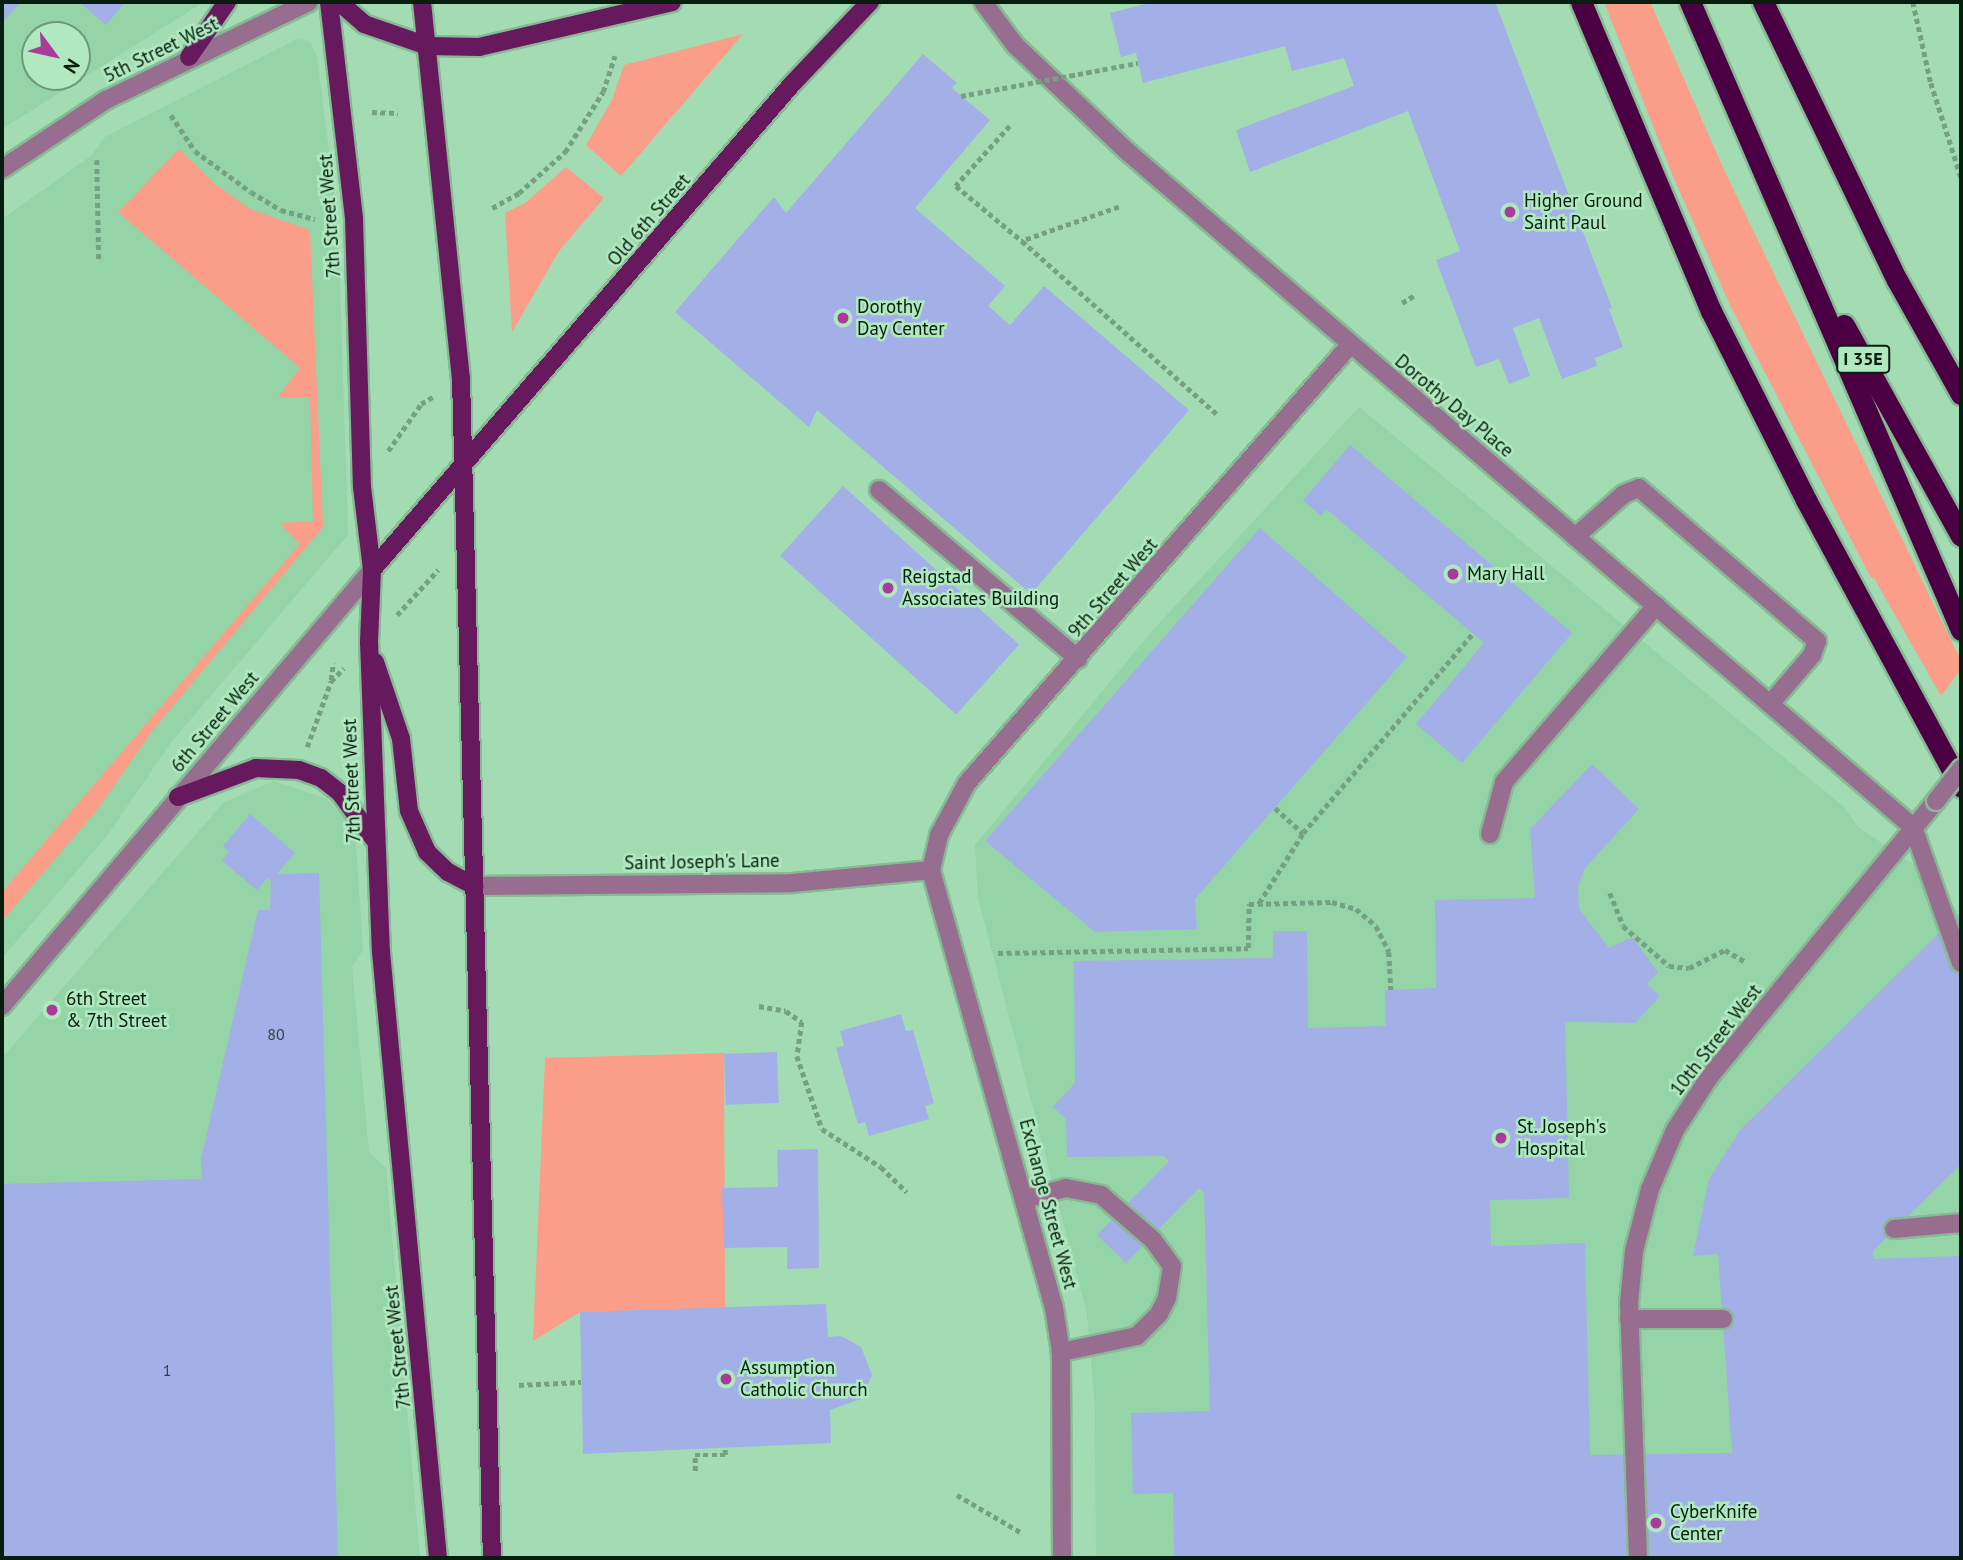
<!DOCTYPE html>
<style>
body{margin:0}
#map{position:relative;width:1963px;height:1560px;overflow:hidden;background:#a3dbb3;font-family:"PT Sans",sans-serif}
div>[style]{position:absolute}
[style*='--x']{left:calc(var(--x)*1px);top:calc(var(--y)*1px);width:calc(var(--w)*1px);rotate:calc(var(--a)*1deg)}
.built>*{inset:0;background:#94d4a7}
.green>*{inset:0;background:#fb9e89}
.building>*{inset:0;background:#a2b0e7;transform-origin:0 0}
.path>*{height:4.5px;margin-top:-2.25px;transform-origin:0;background:repeating-linear-gradient(90deg,#73a181 0 5px,transparent 0 8.5px)}
.roads{filter:drop-shadow(2px 0 #87b995) drop-shadow(-2px 0 #87b995) drop-shadow(0 2px #87b995) drop-shadow(0 -2px #87b995)}
.minor>*{height:18px;margin:-9px;padding:0 9px;transform-origin:9px;border-radius:9px;background:#986e90}
.major>*{height:18px;margin:-9px;padding:0 9px;transform-origin:9px;border-radius:9px;background:#66195d}
.highway>*{height:21px;margin:-10.5px;padding:0 10.5px;transform-origin:10.5px;border-radius:10.5px;background:#4b0044}
.path-bridge>*{height:4.5px;margin-top:-2.25px;transform-origin:0;background:repeating-linear-gradient(90deg,#73a181 0 5px,transparent 0 8.5px)}
.bridges{filter:drop-shadow(2px 0 #87b995) drop-shadow(-2px 0 #87b995) drop-shadow(0 2px #87b995) drop-shadow(0 -2px #87b995)}
.minor-bridge>*{height:18px;margin:-9px;padding:0 9px;transform-origin:9px;border-radius:9px;background:#986e90}
.dots>*{width:19px;height:19px;translate:-50% -50%;box-sizing:border-box;border:4px solid #b0e9c0;border-radius:50%}
span{translate:-50% -50%;white-space:nowrap;text-align:center;line-height:1.15;-webkit-text-stroke:5px #b0e9c0;paint-order:stroke}
.number-label{font-size:16px;color:#2e4245}
.number-label span{-webkit-text-stroke-width:0}
.shield-label span{padding:2px 5px;background:#b0e9c0;border:2px solid;border-radius:5px;-webkit-text-stroke-width:0}
.shield-label{font-size:18px;color:#071e0f;font-weight:700}
.street-label{font-size:19px;color:#071e0f}
.poi-label{font-size:19px;color:#071e0f}
.left{translate:0 -50%;text-align:left}
.frame{position:absolute;inset:0;border:4px solid #071e0f;pointer-events:none}
.north{position:absolute;left:21px;top:21px;width:70px;height:70px;box-sizing:border-box;background:#b0e9c0;border:2px solid #6c9879;border-radius:50%;rotate:123deg;font-size:19px;font-weight:700;line-height:28px;text-align:center;color:#071e0f}
.north::after{content:'';display:block;margin:auto;width:24px;height:32px;background:#a93b9a;clip-path:polygon(50% 0,100% 100%,50% 72%,0 100%)}
</style>
<div id="map">
<div class="built">
<i style="clip-path:polygon(evenodd,2px 2px,204px 2px,2px 129px,2px 2px,35px 35px,77px 35px,77px 77px,35px 77px,35px 35px)"></i>
<i style="clip-path:polygon(297px 39px,310px 41px,317px 56px,338px 221px,348px 535px,172px 741px,107px 836px,2px 958px,2px 219px,91px 156px,105px 137px)"></i>
<i style="clip-path:polygon(1359px 407px,1844px 807px,1858px 827px,1931px 876px,1961px 916px,1961px 1558px,1096px 1558px,1095px 1408px,1087px 1314px,978px 898px,975px 845px,1152px 631px)"></i>
<i style="clip-path:polygon(274px 781px,327px 799px,346px 820px,356px 844px,363px 950px,352px 967px,369px 1152px,386px 1168px,420px 1558px,2px 1558px,2px 1058px,224px 802px)"></i>
</div>
<div class="green">
<i style="clip-path:polygon(1604px 2px,1650px 2px,1725px 172px,1961px 661px,1961px 669px,1941px 696px,1874px 578px,1871px 578px,1730px 305px,1672px 174px)"></i>
<i style="clip-path:polygon(743px 34px,621px 176px,586px 145px,612px 100px,624px 65px)"></i>
<i style="clip-path:polygon(179px 149px,215px 184px,250px 209px,310px 230px,323px 527px,153px 730px,97px 810px,2px 921px,2px 892px,300px 544px,279px 523px,313px 521px,310px 398px,278px 397px,300px 368px,118px 212px)"></i>
<i style="clip-path:polygon(566px 167px,604px 198px,559px 251px,512px 332px,505px 213px,525px 203px)"></i>
<i style="clip-path:polygon(724px 1053px,725px 1308px,580px 1312px,533px 1341px,545px 1058px)"></i>
</div>
<div class="building">
<i style="clip-path:polygon(2px 2px,21px 2px,2px 23px)"></i>
<i style="clip-path:polygon(79px 2px,125px 2px,106px 25px)"></i>
<i style="clip-path:polygon(1154px 2px,1495px 2px,1612px 308px,1609px 309px,1623px 347px,1595px 358px,1597px 366px,1562px 379px,1539px 318px,1513px 328px,1530px 376px,1509px 384px,1499px 359px,1476px 367px,1436px 260px,1460px 251px,1408px 111px,1250px 172px,1236px 130px,1354px 86px,1344px 58px,1292px 71px,1285px 46px,1143px 83px,1136px 53px,1121px 57px,1110px 13px)"></i>
<i style="clip-path:polygon(923px 54px,957px 83px,952px 88px,990px 120px,915px 208px,1005px 286px,988px 306px,1010px 325px,1044px 286px,1189px 410px,1031px 594px,817px 410px,809px 427px,675px 312px,774px 197px,786px 213px)"></i>
<i style="clip-path:polygon(1350px 445px,1572px 633px,1462px 763px,1416px 724px,1484px 643px,1326px 509px,1321px 516px,1303px 500px)"></i>
<i style="left:843px;top:486px;width:237px;height:94px;rotate:42deg"></i>
<i style="clip-path:polygon(1260px 528px,1407px 657px,1195px 899px,1197px 929px,1095px 932px,985px 841px)"></i>
<i style="clip-path:polygon(1592px 764px,1639px 809px,1585px 868px,1578px 887px,1579px 909px,1609px 948px,1632px 937px,1658px 972px,1647px 984px,1660px 996px,1635px 1023px,1565px 1022px,1569px 1198px,1490px 1200px,1491px 1246px,1585px 1243px,1590px 1455px,1732px 1453px,1718px 1254px,1693px 1256px,1709px 1179px,1740px 1130px,1958px 914px,1961px 924px,1961px 1164px,1873px 1251px,1873px 1259px,1961px 1256px,1961px 1558px,1174px 1558px,1173px 1493px,1133px 1494px,1131px 1413px,1210px 1411px,1204px 1193px,1199px 1188px,1126px 1263px,1097px 1235px,1169px 1161px,1164px 1156px,1067px 1157px,1066px 1119px,1053px 1107px,1075px 1083px,1074px 961px,1273px 958px,1273px 931px,1307px 931px,1308px 1028px,1386px 1026px,1385px 990px,1436px 988px,1435px 900px,1535px 898px,1530px 829px)"></i>
<i style="clip-path:polygon(250px 814px,295px 853px,277px 874px,319px 873px,338px 1558px,2px 1558px,2px 1184px,202px 1179px,201px 1159px,258px 910px,270px 910px,271px 881px,267px 878px,257px 890px,222px 861px,229px 852px,223px 846px)"></i>
<i style="clip-path:polygon(901px 1014px,906px 1031px,913px 1030px,934px 1103px,925px 1106px,929px 1119px,869px 1136px,865px 1122px,858px 1124px,836px 1048px,844px 1046px,840px 1031px)"></i>
<i style="left:777px;top:1052px;width:51px;height:53px;rotate:88deg"></i>
<i style="clip-path:polygon(818px 1149px,819px 1268px,787px 1269px,787px 1247px,724px 1248px,722px 1188px,778px 1187px,777px 1150px)"></i>
<i style="clip-path:polygon(826px 1304px,828px 1337px,841px 1336px,861px 1347px,872px 1375px,861px 1399px,830px 1410px,831px 1443px,583px 1454px,580px 1312px)"></i>
</div>
<div class="path">
<i style="--x:1913;--y:2;--w:83;--a:77.5"></i>
<i style="--x:1931;--y:83;--w:99;--a:72.3"></i>
<i style="--x:372;--y:112;--w:26;--a:2"></i>
<i style="--x:171;--y:115;--w:43;--a:56.3"></i>
<i style="--x:195;--y:151;--w:69;--a:36.2"></i>
<i style="--x:251;--y:192;--w:35;--a:31"></i>
<i style="--x:281;--y:210;--w:35;--a:15"></i>
<i style="--x:1010;--y:126;--w:81;--a:132"></i>
<i style="--x:956;--y:186;--w:86;--a:39.8"></i>
<i style="--x:97;--y:160;--w:101;--a:88.9"></i>
<i style="--x:1119;--y:207;--w:103;--a:160.7"></i>
<i style="--x:1022;--y:241;--w:262;--a:41.6"></i>
<i style="--x:492;--y:208;--w:31;--a:-29"></i>
<i style="--x:519;--y:193;--w:62;--a:-41.7"></i>
<i style="--x:565;--y:152;--w:71;--a:-57.7"></i>
<i style="--x:603;--y:92;--w:38;--a:-72"></i>
<i style="--x:1402;--y:303;--w:15;--a:-32"></i>
<i style="--x:388;--y:451;--w:57;--a:-54.9"></i>
<i style="--x:421;--y:404;--w:17;--a:-31"></i>
<i style="--x:397;--y:615;--w:61;--a:-47.7"></i>
<i style="--x:331;--y:680;--w:17;--a:-83"></i>
<i style="--x:307;--y:747;--w:70;--a:-70"></i>
<i style="--x:331;--y:681;--w:18;--a:-45"></i>
<i style="--x:1275;--y:808;--w:38;--a:42"></i>
<i style="--x:1610;--y:893;--w:35;--a:68"></i>
<i style="--x:1623;--y:926;--w:61;--a:41"></i>
<i style="--x:1669;--y:966;--w:20;--a:6"></i>
<i style="--x:1689;--y:968;--w:40;--a:-26.6"></i>
<i style="--x:1725;--y:950;--w:24;--a:30"></i>
<i style="--x:1259;--y:903;--w:83;--a:-57.8"></i>
<i style="--x:1303;--y:833;--w:262;--a:-49.6"></i>
<i style="--x:998;--y:953;--w:250;--a:-1.1"></i>
<i style="--x:1248;--y:948;--w:44;--a:-88.7"></i>
<i style="--x:1249;--y:904;--w:83;--a:-1.4"></i>
<i style="--x:1332;--y:902;--w:25;--a:16"></i>
<i style="--x:1356;--y:909;--w:26;--a:40"></i>
<i style="--x:1376;--y:926;--w:29;--a:63"></i>
<i style="--x:1389;--y:952;--w:38;--a:87"></i>
<i style="--x:759;--y:1006;--w:27;--a:10"></i>
<i style="--x:786;--y:1011;--w:19;--a:35"></i>
<i style="--x:802;--y:1022;--w:34;--a:98"></i>
<i style="--x:797;--y:1056;--w:77;--a:71.1"></i>
<i style="--x:822;--y:1129;--w:70;--a:32.8"></i>
<i style="--x:881;--y:1167;--w:36;--a:44"></i>
<i style="--x:519;--y:1385;--w:62;--a:-2.8"></i>
<i style="--x:695;--y:1471;--w:16;--a:-90"></i>
<i style="--x:695;--y:1455;--w:30;--a:0"></i>
<i style="--x:725;--y:1455;--w:7;--a:-90"></i>
<i style="--x:957;--y:1495;--w:75;--a:30.3"></i>
</div>
<div class="roads">
<div class="minor">
<i style="--x:983;--y:2;--w:54;--a:53.3"></i>
<i style="--x:1015;--y:45;--w:157;--a:43.5"></i>
<i style="--x:1129;--y:153;--w:1034;--a:40.69"></i>
<i style="--x:1913;--y:827;--w:144;--a:70.6"></i>
<i style="--x:2;--y:169;--w:125;--a:-33.6"></i>
<i style="--x:106;--y:100;--w:225;--a:-25.8"></i>
<i style="--x:879;--y:490;--w:261;--a:40.3"></i>
<i style="--x:1575;--y:537;--w:65;--a:-41.3"></i>
<i style="--x:1624;--y:494;--w:16;--a:-22"></i>
<i style="--x:1639;--y:488;--w:235;--a:40.7"></i>
<i style="--x:1817;--y:641;--w:15;--a:110"></i>
<i style="--x:1812;--y:655;--w:63;--a:130.5"></i>
<i style="--x:1490;--y:834;--w:54;--a:-74.9"></i>
<i style="--x:1504;--y:782;--w:233;--a:-49.2"></i>
<i style="--x:474;--y:886;--w:318;--a:-0.5"></i>
<i style="--x:792;--y:883;--w:140;--a:-5.3"></i>
<i style="--x:2;--y:1006;--w:572;--a:-49.68"></i>
<i style="--x:1025;--y:1199;--w:42;--a:-15"></i>
<i style="--x:1066;--y:1188;--w:36;--a:11"></i>
<i style="--x:1101;--y:1195;--w:69;--a:40.9"></i>
<i style="--x:1153;--y:1240;--w:32;--a:54"></i>
<i style="--x:1172;--y:1266;--w:32;--a:99"></i>
<i style="--x:1167;--y:1298;--w:18;--a:117"></i>
<i style="--x:1159;--y:1314;--w:31;--a:135"></i>
<i style="--x:1137;--y:1336;--w:78;--a:168.1"></i>
<i style="--x:1894;--y:1229;--w:67;--a:-5.1"></i>
<i style="--x:1629;--y:1319;--w:94;--a:0"></i>
<i style="--x:1062;--y:1558;--w:206;--a:-90.3"></i>
<i style="--x:1061;--y:1352;--w:45;--a:-99"></i>
<i style="--x:1054;--y:1308;--w:455;--a:-105.7"></i>
<i style="--x:931;--y:870;--w:36;--a:-77"></i>
<i style="--x:939;--y:835;--w:59;--a:-61.7"></i>
<i style="--x:967;--y:783;--w:582;--a:-48.83"></i>
<i style="--x:1638;--y:1558;--w:255;--a:-92"></i>
<i style="--x:1629;--y:1303;--w:52;--a:-84.5"></i>
<i style="--x:1634;--y:1251;--w:64;--a:-75.5"></i>
<i style="--x:1650;--y:1189;--w:64;--a:-67"></i>
<i style="--x:1675;--y:1130;--w:64;--a:-57.1"></i>
<i style="--x:1710;--y:1076;--w:356;--a:-50.6"></i>
</div>
<div class="major">
<i style="--x:329;--y:2;--w:218;--a:83.4"></i>
<i style="--x:354;--y:219;--w:268;--a:88.3"></i>
<i style="--x:362;--y:487;--w:84;--a:83.1"></i>
<i style="--x:372;--y:570;--w:72;--a:92.4"></i>
<i style="--x:369;--y:642;--w:310;--a:87.8"></i>
<i style="--x:381;--y:952;--w:609;--a:84.63"></i>
<i style="--x:339;--y:2;--w:33;--a:41"></i>
<i style="--x:364;--y:24;--w:68;--a:19"></i>
<i style="--x:428;--y:46;--w:51;--a:1.1"></i>
<i style="--x:479;--y:47;--w:198;--a:-13.1"></i>
<i style="--x:422;--y:2;--w:378;--a:84.1"></i>
<i style="--x:461;--y:378;--w:1180;--a:88.5"></i>
<i style="--x:189;--y:57;--w:67;--a:-55.4"></i>
<i style="--x:372;--y:570;--w:644;--a:-49.16"></i>
<i style="--x:793;--y:83;--w:112;--a:-46.5"></i>
<i style="--x:375;--y:662;--w:81;--a:71.3"></i>
<i style="--x:401;--y:739;--w:72;--a:83.7"></i>
<i style="--x:409;--y:811;--w:45;--a:66.3"></i>
<i style="--x:427;--y:852;--w:29;--a:44"></i>
<i style="--x:448;--y:872;--w:30;--a:28"></i>
<i style="--x:178;--y:797;--w:83;--a:-20.4"></i>
<i style="--x:256;--y:768;--w:43;--a:2.7"></i>
<i style="--x:299;--y:770;--w:23;--a:20"></i>
<i style="--x:321;--y:778;--w:24;--a:38"></i>
<i style="--x:340;--y:793;--w:57;--a:53.5"></i>
</div>
<div class="highway">
<i style="--x:1581;--y:2;--w:335;--a:67.2"></i>
<i style="--x:1711;--y:311;--w:212;--a:63.3"></i>
<i style="--x:1806;--y:500;--w:326;--a:61.6"></i>
<i style="--x:1690;--y:2;--w:684;--a:66.66"></i>
<i style="--x:1763;--y:2;--w:309;--a:64.3"></i>
<i style="--x:1897;--y:280;--w:131;--a:60.7"></i>
<i style="--x:1844;--y:325;--w:241;--a:61"></i>
</div>
</div>
<div class="path-bridge">
<i style="--x:961;--y:96;--w:180;--a:-10.6"></i>
</div>
<div class="bridges">
<div class="minor-bridge">
<i style="--x:1936;--y:801;--w:41;--a:-52"></i>
</div>
</div>
<div class="dots">
<i style="left:1510px;top:212px;background:#a93b9a"></i>
<i style="left:843px;top:318px;background:#a93b9a"></i>
<i style="left:1453px;top:574px;background:#a93b9a"></i>
<i style="left:888px;top:588px;background:#a93b9a"></i>
<i style="left:52px;top:1010px;background:#a93b9a"></i>
<i style="left:1501px;top:1138px;background:#a93b9a"></i>
<i style="left:726px;top:1379px;background:#a93b9a"></i>
<i style="left:1656px;top:1523px;background:#a93b9a"></i>
</div>
<div class="number-label">
<span style="left:276px;top:1034px">80</span>
<span style="left:167px;top:1370px">1</span>
</div>
<div class="shield-label">
<span style="left:1863px;top:359px">I 35E</span>
</div>
<div class="street-label">
<span style="left:161px;top:50px;rotate:-26deg">5th Street West</span>
<span style="left:330px;top:216px;rotate:-94deg">7th Street West</span>
<span style="left:649px;top:220px;rotate:-49deg">Old 6th Street</span>
<span style="left:1454px;top:406px;rotate:40deg">Dorothy Day Place</span>
<span style="left:1113px;top:588px;rotate:-49deg">9th Street West</span>
<span style="left:215px;top:722px;rotate:-50deg">6th Street West</span>
<span style="left:352px;top:781px;rotate:-92deg">7th Street West</span>
<span style="left:702px;top:862px;rotate:-1deg">Saint Joseph's Lane</span>
<span style="left:1716px;top:1040px;rotate:-52deg">10th Street West</span>
<span style="left:1048px;top:1204px;rotate:75deg">Exchange Street West</span>
<span style="left:398px;top:1347px;rotate:-96deg">7th Street West</span>
</div>
<div class="poi-label">
<span class="left" style="left:1524px;top:212px">Higher Ground<br>Saint Paul</span>
<span class="left" style="left:857px;top:318px">Dorothy<br>Day Center</span>
<span class="left" style="left:1467px;top:574px">Mary Hall</span>
<span class="left" style="left:902px;top:588px">Reigstad<br>Associates Building</span>
<span class="left" style="left:66px;top:1010px">6th Street<br>&amp; 7th Street</span>
<span class="left" style="left:1517px;top:1138px">St. Joseph's<br>Hospital</span>
<span class="left" style="left:740px;top:1379px">Assumption<br>Catholic Church</span>
<span class="left" style="left:1670px;top:1523px">CyberKnife<br>Center</span>
</div>
<div class="frame"></div>
<div class="north">N</div>
</div>
